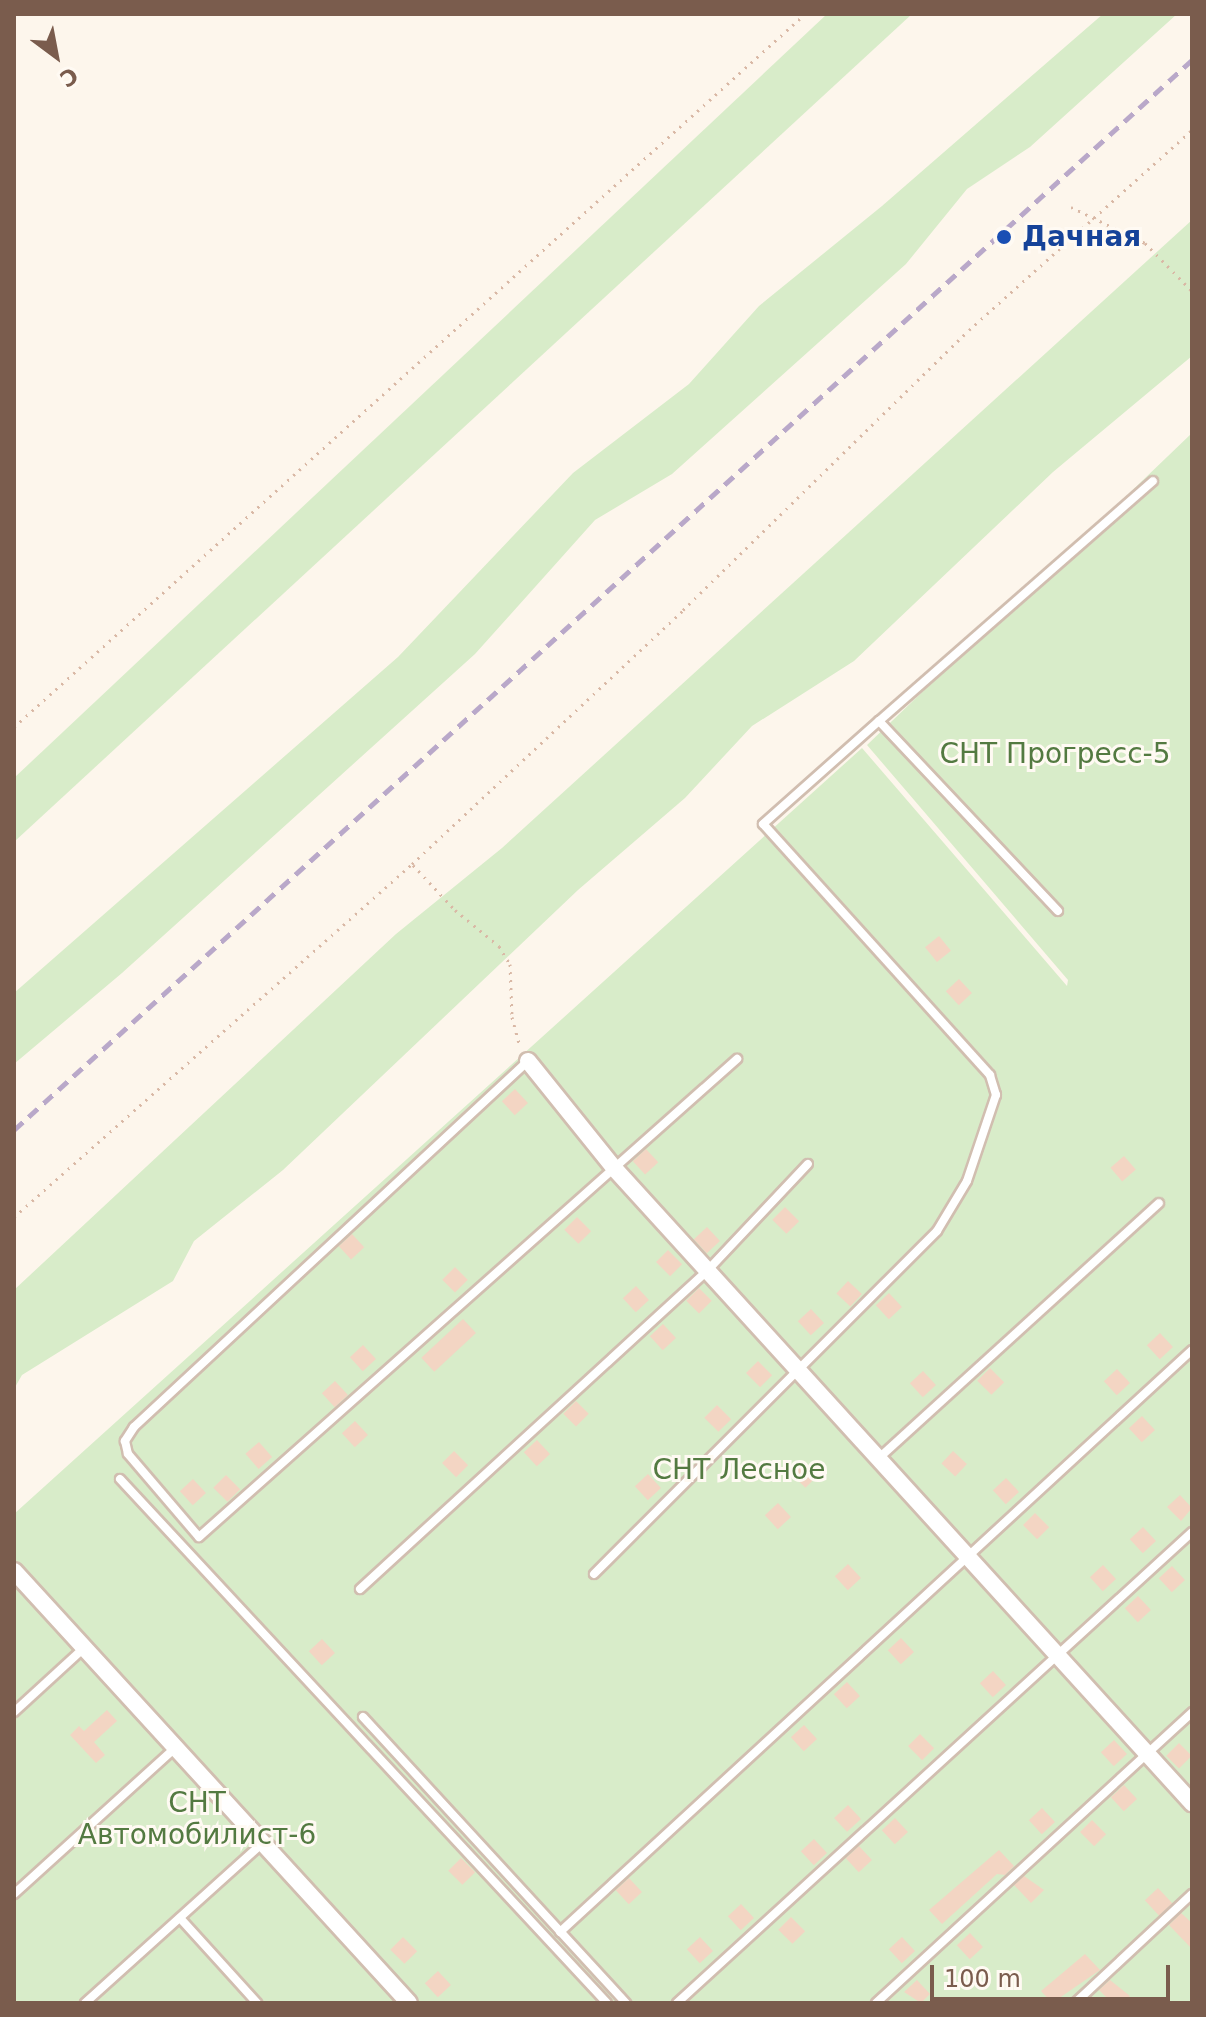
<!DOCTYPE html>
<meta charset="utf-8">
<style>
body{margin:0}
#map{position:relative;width:1206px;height:2017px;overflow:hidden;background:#fdf6ec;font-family:"DejaVu Sans",sans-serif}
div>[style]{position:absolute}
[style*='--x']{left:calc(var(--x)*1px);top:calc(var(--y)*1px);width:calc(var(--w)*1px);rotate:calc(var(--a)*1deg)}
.green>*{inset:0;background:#d8ecc9}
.building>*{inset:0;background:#f3d5c3;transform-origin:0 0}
.path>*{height:3px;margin-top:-1.5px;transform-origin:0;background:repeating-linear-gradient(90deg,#d9b8a5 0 2px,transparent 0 8px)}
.roads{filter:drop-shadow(2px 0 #d1beb0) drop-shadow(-2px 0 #d1beb0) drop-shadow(0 2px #d1beb0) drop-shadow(0 -2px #d1beb0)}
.lane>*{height:8px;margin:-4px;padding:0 4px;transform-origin:4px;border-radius:4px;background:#fff}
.street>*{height:16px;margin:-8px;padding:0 8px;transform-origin:8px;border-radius:8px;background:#fff}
.rail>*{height:5px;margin-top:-2.5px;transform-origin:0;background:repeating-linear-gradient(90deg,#b9a8c9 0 12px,transparent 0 20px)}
.dots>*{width:22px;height:22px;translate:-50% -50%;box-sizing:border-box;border:4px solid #fffaf3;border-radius:50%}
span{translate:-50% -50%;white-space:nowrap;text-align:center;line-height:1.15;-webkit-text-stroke:6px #fffaf3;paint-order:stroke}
.transit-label{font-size:28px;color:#164399;font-weight:700}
.left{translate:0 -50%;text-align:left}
.park-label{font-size:28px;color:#537a41}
.frame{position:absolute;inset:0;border:16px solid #7a5c4d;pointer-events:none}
.north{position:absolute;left:16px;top:16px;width:80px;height:80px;-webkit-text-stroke:6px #fffaf3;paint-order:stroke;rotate:148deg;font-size:22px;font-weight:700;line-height:32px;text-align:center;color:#7a5c4d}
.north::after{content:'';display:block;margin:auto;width:28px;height:36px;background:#7a5c4d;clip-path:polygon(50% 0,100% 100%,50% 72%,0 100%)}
.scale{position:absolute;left:930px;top:1965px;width:240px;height:36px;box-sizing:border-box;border:4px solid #7a5c4d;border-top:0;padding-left:10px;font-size:24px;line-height:28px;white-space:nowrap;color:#7a5c4d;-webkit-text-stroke:6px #fffaf3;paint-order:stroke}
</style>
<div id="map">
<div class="green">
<i style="clip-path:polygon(827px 14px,912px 14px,14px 842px,14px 778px)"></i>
<i style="clip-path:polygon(1103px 14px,1177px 14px,1030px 147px,967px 189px,906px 264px,672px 474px,595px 520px,475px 654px,122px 973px,14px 1064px,14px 993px,398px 657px,573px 473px,689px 384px,759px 306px,882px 206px)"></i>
<i style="clip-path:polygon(1192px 220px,1192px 356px,1053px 472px,854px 661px,752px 726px,685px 798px,578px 890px,283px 1170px,194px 1241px,173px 1281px,22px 1375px,14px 1389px,14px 1290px,396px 934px,502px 848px)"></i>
<i style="clip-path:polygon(1192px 433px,1192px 2003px,14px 2003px,14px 1514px,862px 748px,1067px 986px,1068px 980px,867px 745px)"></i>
</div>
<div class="building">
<i style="left:939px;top:936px;width:19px;height:18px;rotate:51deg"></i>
<i style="left:959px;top:979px;width:19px;height:18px;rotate:47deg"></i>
<i style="left:515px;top:1089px;width:19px;height:18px;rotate:47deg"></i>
<i style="left:646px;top:1149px;width:18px;height:18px;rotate:47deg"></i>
<i style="left:1124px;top:1156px;width:18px;height:18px;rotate:49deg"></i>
<i style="left:785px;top:1207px;width:20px;height:18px;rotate:45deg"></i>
<i style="left:577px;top:1217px;width:20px;height:18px;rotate:45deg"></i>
<i style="left:707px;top:1227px;width:19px;height:18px;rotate:47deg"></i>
<i style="left:352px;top:1234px;width:18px;height:18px;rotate:47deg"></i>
<i style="left:668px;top:1250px;width:20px;height:17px;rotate:45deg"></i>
<i style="left:455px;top:1267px;width:18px;height:18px;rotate:45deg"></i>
<i style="left:848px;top:1281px;width:19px;height:17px;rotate:43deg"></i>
<i style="left:636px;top:1286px;width:19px;height:18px;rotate:47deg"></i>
<i style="left:699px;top:1288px;width:18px;height:18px;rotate:45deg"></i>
<i style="left:889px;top:1293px;width:19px;height:18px;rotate:47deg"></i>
<i style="left:811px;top:1309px;width:19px;height:18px;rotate:47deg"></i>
<i style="left:463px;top:1319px;width:19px;height:57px;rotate:47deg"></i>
<i style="left:663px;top:1324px;width:19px;height:18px;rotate:47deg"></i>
<i style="left:1160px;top:1333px;width:19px;height:18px;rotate:47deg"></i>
<i style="left:363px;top:1345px;width:19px;height:18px;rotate:47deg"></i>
<i style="left:758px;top:1361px;width:20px;height:17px;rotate:45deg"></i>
<i style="left:990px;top:1368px;width:20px;height:18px;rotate:45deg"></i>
<i style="left:1117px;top:1369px;width:19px;height:18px;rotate:47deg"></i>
<i style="left:923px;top:1371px;width:19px;height:18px;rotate:47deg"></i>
<i style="left:335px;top:1381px;width:19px;height:18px;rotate:47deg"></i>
<i style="left:576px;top:1401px;width:18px;height:18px;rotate:45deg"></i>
<i style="left:717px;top:1405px;width:20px;height:18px;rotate:45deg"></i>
<i style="left:1142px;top:1416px;width:19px;height:18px;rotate:47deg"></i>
<i style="left:355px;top:1421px;width:19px;height:18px;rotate:47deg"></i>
<i style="left:537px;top:1440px;width:19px;height:18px;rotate:47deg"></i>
<i style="left:259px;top:1442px;width:20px;height:18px;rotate:49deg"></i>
<i style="left:454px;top:1451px;width:20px;height:17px;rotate:45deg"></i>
<i style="left:953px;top:1451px;width:19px;height:17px;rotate:43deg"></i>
<i style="left:804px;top:1461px;width:20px;height:18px;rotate:45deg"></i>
<i style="left:648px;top:1474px;width:19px;height:18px;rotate:47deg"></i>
<i style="left:226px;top:1475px;width:20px;height:18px;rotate:45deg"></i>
<i style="left:1006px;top:1478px;width:19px;height:18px;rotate:47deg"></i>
<i style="left:193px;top:1479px;width:19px;height:18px;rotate:47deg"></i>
<i style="clip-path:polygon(1180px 1495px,1192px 1508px,1181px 1521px,1167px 1507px)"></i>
<i style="left:778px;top:1503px;width:19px;height:18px;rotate:47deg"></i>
<i style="left:1035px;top:1513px;width:20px;height:17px;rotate:45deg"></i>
<i style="left:1143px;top:1527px;width:19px;height:18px;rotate:47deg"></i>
<i style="left:848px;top:1564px;width:19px;height:18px;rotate:47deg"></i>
<i style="left:1103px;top:1565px;width:19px;height:18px;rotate:47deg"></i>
<i style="left:1172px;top:1566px;width:19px;height:18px;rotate:47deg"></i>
<i style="left:1138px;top:1596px;width:19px;height:18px;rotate:47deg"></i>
<i style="left:901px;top:1638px;width:19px;height:18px;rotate:47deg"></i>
<i style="left:322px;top:1639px;width:19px;height:18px;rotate:47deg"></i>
<i style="left:993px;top:1671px;width:19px;height:18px;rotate:47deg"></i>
<i style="left:847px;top:1682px;width:19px;height:18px;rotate:47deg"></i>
<i style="clip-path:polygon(107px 1710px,117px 1721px,94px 1742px,105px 1755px,96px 1763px,70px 1735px,79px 1726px,84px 1731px)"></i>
<i style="left:804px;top:1725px;width:19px;height:18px;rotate:47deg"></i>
<i style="left:920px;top:1734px;width:20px;height:17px;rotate:45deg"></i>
<i style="left:1114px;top:1740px;width:19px;height:18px;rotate:47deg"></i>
<i style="left:1179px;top:1743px;width:18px;height:18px;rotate:45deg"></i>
<i style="left:1124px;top:1785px;width:19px;height:18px;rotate:47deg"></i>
<i style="left:848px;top:1805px;width:19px;height:19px;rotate:47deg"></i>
<i style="left:1042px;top:1808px;width:19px;height:18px;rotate:47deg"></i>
<i style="left:895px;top:1818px;width:19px;height:18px;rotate:47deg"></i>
<i style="left:1092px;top:1820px;width:20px;height:17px;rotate:45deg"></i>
<i style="left:814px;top:1839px;width:19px;height:18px;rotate:47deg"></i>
<i style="left:859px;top:1846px;width:19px;height:18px;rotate:47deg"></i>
<i style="clip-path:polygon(999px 1850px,1014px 1866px,1005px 1875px,997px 1874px,942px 1924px,929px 1910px)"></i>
<i style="left:461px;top:1858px;width:20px;height:18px;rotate:45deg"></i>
<i style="clip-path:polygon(1024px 1876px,1044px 1890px,1031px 1903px,1014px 1885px)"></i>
<i style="left:629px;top:1878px;width:19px;height:18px;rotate:47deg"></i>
<i style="left:1158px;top:1888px;width:21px;height:18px;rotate:47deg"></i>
<i style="left:741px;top:1904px;width:19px;height:18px;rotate:47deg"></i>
<i style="clip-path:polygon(1181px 1913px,1192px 1923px,1192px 1949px,1169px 1925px)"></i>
<i style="left:791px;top:1917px;width:20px;height:18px;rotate:45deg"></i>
<i style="left:970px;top:1933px;width:19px;height:18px;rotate:47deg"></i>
<i style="left:403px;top:1937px;width:20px;height:18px;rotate:45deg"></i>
<i style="left:700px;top:1937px;width:19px;height:18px;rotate:47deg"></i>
<i style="left:902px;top:1937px;width:19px;height:18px;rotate:47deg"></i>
<i style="clip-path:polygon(1085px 1954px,1100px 1970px,1052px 2003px,1041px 1991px)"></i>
<i style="left:438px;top:1971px;width:19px;height:18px;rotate:47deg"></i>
<i style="clip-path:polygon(917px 1980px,930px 1994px,921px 2003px,904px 1992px)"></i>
<i style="clip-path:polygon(1110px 1980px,1130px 1996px,1122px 2003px,1112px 2003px,1099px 1990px)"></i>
</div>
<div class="path">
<i style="--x:1071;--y:207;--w:82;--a:25.9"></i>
<i style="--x:1145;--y:243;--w:67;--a:45.6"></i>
<i style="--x:14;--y:727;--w:1065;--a:-42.03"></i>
<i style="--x:413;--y:865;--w:62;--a:47"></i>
<i style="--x:455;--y:910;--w:57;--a:39.3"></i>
<i style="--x:499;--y:946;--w:21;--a:59"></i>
<i style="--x:510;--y:964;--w:53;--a:87.8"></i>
<i style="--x:512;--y:1017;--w:31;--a:75"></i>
<i style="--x:14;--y:1217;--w:532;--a:-41.57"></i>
<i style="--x:412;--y:864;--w:371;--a:-43.1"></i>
<i style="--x:683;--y:610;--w:400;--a:-44.4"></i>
<i style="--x:969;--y:330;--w:300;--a:-41.9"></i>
</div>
<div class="roads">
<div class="lane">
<i style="--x:879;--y:721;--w:364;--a:-41.2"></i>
<i style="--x:528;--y:1061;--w:538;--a:137.11"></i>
<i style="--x:134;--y:1427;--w:17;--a:123"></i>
<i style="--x:125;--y:1441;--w:13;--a:77"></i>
<i style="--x:128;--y:1454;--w:109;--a:49.5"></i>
<i style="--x:199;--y:1537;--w:720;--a:-41.62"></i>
<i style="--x:880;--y:1457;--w:377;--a:-42.3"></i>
<i style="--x:120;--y:1479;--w:715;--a:47.1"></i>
<i style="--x:594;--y:1574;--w:485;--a:-45"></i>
<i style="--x:937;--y:1231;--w:58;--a:-59"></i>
<i style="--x:967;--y:1181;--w:91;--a:-71.4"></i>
<i style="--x:996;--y:1095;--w:21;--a:-107"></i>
<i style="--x:990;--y:1075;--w:338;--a:-132.1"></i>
<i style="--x:763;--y:824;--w:155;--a:-41.6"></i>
<i style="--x:879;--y:721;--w:261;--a:46.7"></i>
<i style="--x:360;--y:1589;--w:471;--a:-42.5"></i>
<i style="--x:707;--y:1271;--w:147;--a:-46.7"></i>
<i style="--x:14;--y:1712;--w:96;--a:-42.5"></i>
<i style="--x:363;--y:1717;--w:389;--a:47.4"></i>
<i style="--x:14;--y:1894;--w:217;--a:-42.2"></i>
<i style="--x:180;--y:1918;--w:115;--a:47.8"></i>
<i style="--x:560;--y:1932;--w:859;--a:-42.64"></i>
<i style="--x:85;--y:2003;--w:239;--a:-42"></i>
<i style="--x:677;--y:2003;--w:698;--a:-42.44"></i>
<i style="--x:876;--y:2003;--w:430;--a:-42.6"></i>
<i style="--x:1075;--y:2003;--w:160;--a:-43"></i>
</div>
<div class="street">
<i style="--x:528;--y:1061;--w:137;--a:51.2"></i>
<i style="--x:614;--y:1168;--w:859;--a:47.69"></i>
<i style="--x:14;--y:1571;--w:585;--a:47.56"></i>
</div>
</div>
<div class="rail">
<i style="--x:14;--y:1130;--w:1591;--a:-42.25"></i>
</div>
<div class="dots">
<i style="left:1004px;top:237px;background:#1a4fb4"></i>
</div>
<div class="transit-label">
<span class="left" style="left:1022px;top:237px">Дачная</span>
</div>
<div class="park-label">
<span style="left:1055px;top:754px">СНТ Прогресс-5</span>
<span style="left:739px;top:1470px">СНТ Лесное</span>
<span style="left:197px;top:1819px">СНТ<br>Автомобилист-6</span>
</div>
<div class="frame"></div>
<div class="north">С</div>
<div class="scale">100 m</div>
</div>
